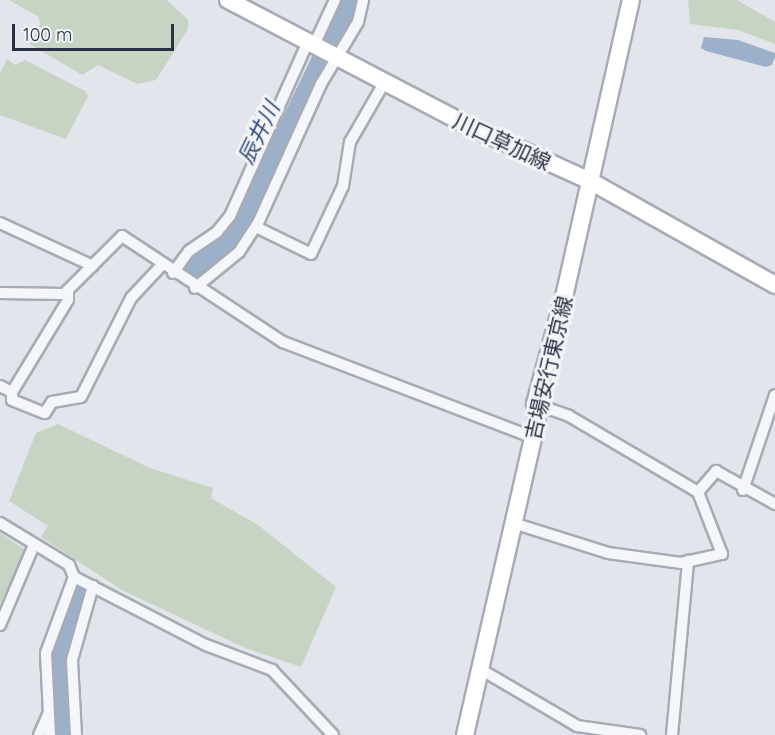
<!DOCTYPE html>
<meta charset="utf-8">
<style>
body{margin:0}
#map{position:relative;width:775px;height:735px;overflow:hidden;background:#e2e5eb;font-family:Quicksand,"Noto Sans JP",sans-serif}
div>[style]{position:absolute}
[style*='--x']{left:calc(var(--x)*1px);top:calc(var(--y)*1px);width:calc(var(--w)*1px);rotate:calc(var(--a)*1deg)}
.green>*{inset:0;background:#c7d4c3}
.water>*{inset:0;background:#9db0ca}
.river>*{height:20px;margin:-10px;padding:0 10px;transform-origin:10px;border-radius:10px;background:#9db0ca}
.roads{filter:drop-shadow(2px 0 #a7abb5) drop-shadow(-2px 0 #a7abb5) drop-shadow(0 2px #a7abb5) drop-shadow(0 -2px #a7abb5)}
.minor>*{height:10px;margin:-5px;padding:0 5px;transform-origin:5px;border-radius:5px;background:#f5f6f9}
.secondary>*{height:16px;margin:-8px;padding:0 8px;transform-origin:8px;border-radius:8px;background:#fff}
span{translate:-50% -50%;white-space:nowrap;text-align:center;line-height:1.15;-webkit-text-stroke:6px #f2f4f8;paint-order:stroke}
.street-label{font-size:21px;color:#2a3143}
.water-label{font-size:22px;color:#344d77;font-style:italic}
.scale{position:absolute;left:12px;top:24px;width:162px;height:27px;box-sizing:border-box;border:3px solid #2a3143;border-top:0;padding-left:8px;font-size:18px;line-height:21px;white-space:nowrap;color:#2a3143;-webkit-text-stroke:4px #f2f4f8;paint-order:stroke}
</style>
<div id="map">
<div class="green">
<i style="clip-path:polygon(9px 0,167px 0,188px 20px,188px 29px,156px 80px,137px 84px,98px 65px,82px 75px,30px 44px,40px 25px,39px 17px)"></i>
<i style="clip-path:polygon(688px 0,737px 0,775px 22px,775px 44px,738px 30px,690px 24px)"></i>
<i style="clip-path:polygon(7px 59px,15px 65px,25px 60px,85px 91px,88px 96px,66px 139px,0 115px,0 73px)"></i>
<i style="clip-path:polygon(58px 424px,150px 468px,213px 488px,211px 498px,258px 525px,336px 587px,301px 667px,245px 648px,122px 590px,41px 537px,48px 526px,9px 501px,36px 433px)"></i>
<i style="clip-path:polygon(0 533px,25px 550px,0 604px)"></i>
</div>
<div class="water">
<i style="clip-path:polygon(704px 37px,738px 40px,775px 53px,775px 57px,772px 65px,766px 67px,706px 51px,701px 48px)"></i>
</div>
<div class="river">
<i style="--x:191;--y:270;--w:62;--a:-39.1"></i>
<i style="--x:239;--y:231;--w:256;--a:-64.3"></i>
<i style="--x:63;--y:735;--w:48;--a:-95.9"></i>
<i style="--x:58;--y:687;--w:39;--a:-86"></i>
<i style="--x:61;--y:648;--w:55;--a:-71.9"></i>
</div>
<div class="roads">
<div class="minor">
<i style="--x:314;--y:45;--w:50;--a:-65"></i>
<i style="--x:0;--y:223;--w:102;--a:24.8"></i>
<i style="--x:256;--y:227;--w:61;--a:26.1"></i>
<i style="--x:311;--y:254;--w:75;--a:-64.8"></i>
<i style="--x:343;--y:186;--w:45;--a:-81"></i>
<i style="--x:350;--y:142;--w:68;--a:-60"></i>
<i style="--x:173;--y:273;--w:27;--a:-54"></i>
<i style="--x:189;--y:251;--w:34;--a:-34"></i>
<i style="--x:217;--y:232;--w:21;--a:-51"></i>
<i style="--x:230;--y:216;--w:191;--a:-65.9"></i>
<i style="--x:195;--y:288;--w:57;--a:-39.3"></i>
<i style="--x:239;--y:252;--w:35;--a:-57"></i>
<i style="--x:258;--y:223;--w:153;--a:-65.6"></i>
<i style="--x:321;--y:84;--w:72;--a:-59.2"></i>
<i style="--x:358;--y:22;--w:23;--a:-77"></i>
<i style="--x:68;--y:290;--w:10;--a:90"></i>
<i style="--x:68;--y:300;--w:108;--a:121.3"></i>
<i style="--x:12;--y:392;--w:8;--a:90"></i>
<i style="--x:12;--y:400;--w:35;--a:22"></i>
<i style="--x:45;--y:413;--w:13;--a:-58"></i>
<i style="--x:52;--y:402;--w:29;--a:-10"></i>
<i style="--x:81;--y:397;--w:111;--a:-63.2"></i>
<i style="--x:131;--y:298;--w:45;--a:-46.8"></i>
<i style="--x:0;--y:293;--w:64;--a:0.9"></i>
<i style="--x:64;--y:294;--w:82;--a:-45"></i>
<i style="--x:122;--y:236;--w:193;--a:33.4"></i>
<i style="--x:283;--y:342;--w:267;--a:20.9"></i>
<i style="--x:0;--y:386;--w:13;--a:27"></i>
<i style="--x:535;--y:404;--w:36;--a:19"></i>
<i style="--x:569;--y:416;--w:150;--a:30.5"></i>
<i style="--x:698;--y:492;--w:28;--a:-49"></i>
<i style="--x:716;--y:471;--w:68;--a:29.2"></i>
<i style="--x:743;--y:490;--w:100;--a:-71.4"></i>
<i style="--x:0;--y:523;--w:81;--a:31.3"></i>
<i style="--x:69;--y:565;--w:13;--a:67"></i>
<i style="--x:74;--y:577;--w:148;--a:27.3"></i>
<i style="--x:206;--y:645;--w:71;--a:20.7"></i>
<i style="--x:272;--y:670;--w:89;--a:46.8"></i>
<i style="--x:513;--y:523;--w:100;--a:17.5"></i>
<i style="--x:608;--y:553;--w:74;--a:7.8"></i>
<i style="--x:681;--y:563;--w:42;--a:-12.4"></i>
<i style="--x:722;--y:554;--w:66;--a:-111.2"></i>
<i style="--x:0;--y:625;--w:87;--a:-67"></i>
<i style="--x:480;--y:669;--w:113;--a:30.4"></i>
<i style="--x:577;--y:726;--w:64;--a:8.1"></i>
<i style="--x:39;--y:735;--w:22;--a:-66"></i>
<i style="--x:50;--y:735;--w:82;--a:-92.8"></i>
<i style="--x:46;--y:653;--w:81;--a:-69.8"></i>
<i style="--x:76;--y:735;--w:75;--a:-93.1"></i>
<i style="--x:72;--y:660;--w:77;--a:-74.2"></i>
<i style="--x:672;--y:735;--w:175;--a:-84.7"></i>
</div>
<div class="secondary">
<i style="--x:228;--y:0;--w:270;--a:27.6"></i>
<i style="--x:467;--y:125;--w:135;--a:24.5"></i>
<i style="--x:590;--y:181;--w:212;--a:29.3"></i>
<i style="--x:465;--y:735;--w:323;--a:-77.1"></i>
<i style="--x:537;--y:420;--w:16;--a:-97"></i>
<i style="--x:535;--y:404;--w:111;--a:-74.8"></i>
<i style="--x:564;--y:297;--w:304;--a:-77.3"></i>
</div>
</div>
<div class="street-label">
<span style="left:502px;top:141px;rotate:25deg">川口草加線</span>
<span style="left:548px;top:368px;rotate:-77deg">吉場安行東京線</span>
</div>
<div class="water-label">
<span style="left:259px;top:133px;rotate:-64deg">辰井川</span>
</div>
<div class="scale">100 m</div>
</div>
